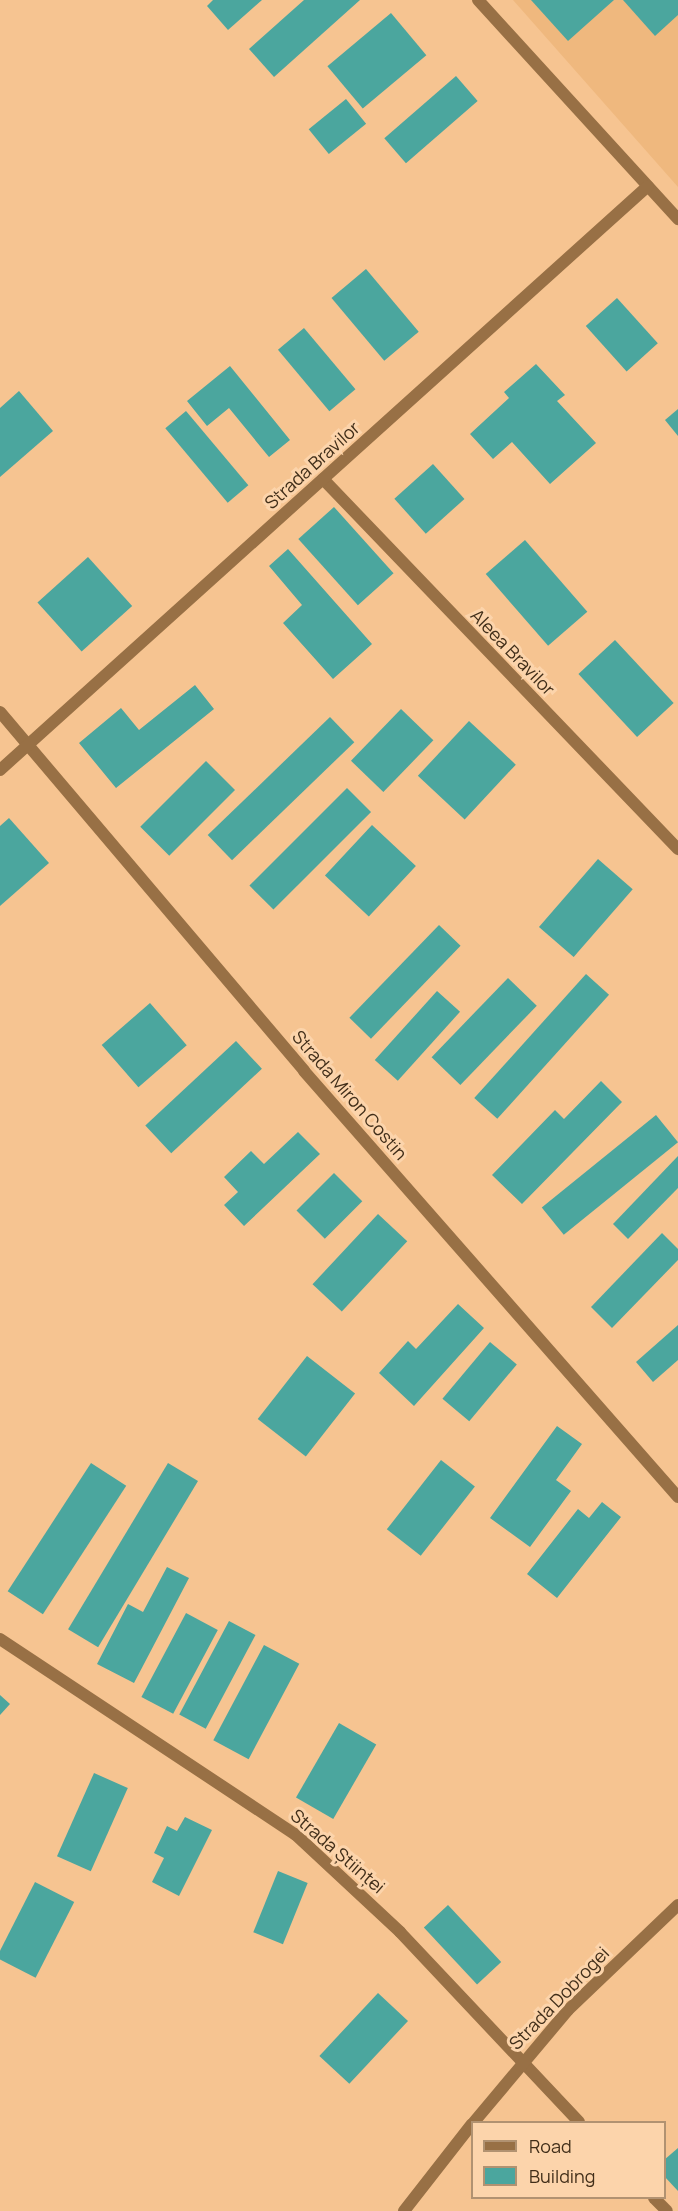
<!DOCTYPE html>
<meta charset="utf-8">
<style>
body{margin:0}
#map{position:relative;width:678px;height:2211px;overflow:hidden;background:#f6c491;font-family:Manrope,sans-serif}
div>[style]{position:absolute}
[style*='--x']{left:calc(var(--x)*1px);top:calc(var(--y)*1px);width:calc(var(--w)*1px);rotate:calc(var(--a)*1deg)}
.built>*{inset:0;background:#efb87e}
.building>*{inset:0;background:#4ba69e;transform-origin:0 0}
.minor>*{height:12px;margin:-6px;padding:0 6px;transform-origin:6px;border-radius:6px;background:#987045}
span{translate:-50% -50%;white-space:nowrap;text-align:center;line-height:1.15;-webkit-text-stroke:6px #fcd4ab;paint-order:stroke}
.street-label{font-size:18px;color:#412e19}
.legend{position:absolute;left:471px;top:2121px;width:195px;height:78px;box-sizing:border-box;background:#fcd4ab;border:2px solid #b19271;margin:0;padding:8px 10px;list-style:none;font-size:18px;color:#412e19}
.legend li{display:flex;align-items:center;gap:12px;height:30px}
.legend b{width:30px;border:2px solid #b19271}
</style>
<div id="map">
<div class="built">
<i style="clip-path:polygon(513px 0,678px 0,678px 187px)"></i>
</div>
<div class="building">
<i style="clip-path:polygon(213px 0,262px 0,228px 30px,207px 6px)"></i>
<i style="clip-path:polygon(304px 0,360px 0,274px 77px,249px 49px)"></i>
<i style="clip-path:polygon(531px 0,614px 0,568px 41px)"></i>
<i style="clip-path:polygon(623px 0,678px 0,678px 15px,655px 36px)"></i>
<i style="left:391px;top:13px;width:55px;height:83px;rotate:50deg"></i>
<i style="left:456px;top:76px;width:33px;height:95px;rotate:49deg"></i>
<i style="left:346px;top:99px;width:32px;height:48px;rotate:51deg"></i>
<i style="left:366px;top:269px;width:82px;height:45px;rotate:50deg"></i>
<i style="left:617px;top:298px;width:61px;height:42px;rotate:48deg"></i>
<i style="left:304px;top:328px;width:80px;height:34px;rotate:50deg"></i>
<i style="clip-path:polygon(536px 364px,565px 395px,557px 401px,596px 443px,550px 484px,512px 442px,493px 459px,470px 434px,509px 398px,504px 392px)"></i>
<i style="clip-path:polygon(230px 366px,290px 440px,269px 457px,229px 408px,207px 426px,187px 401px)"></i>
<i style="clip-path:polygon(19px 391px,53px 431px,0 477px,0 408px)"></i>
<i style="clip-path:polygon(678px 409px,678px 436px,665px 420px)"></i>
<i style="left:186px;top:411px;width:97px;height:27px;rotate:50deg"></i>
<i style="left:433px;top:464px;width:47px;height:52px;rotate:48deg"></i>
<i style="left:334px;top:507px;width:89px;height:48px;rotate:48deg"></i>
<i style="left:525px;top:540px;width:95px;height:52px;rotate:49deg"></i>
<i style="clip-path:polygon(288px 549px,372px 644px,333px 679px,283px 623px,302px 605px,269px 566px)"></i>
<i style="left:88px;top:557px;width:66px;height:68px;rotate:48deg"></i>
<i style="left:615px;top:640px;width:86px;height:50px;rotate:47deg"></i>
<i style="clip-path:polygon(195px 685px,214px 709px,116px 788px,79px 743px,121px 708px,139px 730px)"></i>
<i style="left:401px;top:709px;width:45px;height:72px;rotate:44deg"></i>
<i style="left:330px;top:717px;width:35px;height:170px;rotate:46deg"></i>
<i style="left:469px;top:721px;width:64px;height:75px;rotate:43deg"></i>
<i style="left:206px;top:761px;width:41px;height:93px;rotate:45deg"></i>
<i style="left:347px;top:788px;width:34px;height:138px;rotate:45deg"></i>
<i style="clip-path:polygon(9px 818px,49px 863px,0 906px,0 826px)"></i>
<i style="left:372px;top:825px;width:60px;height:69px;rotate:43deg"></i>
<i style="left:598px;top:859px;width:46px;height:90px;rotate:41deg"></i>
<i style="left:439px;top:925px;width:30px;height:129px;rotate:44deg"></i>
<i style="left:586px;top:974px;width:31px;height:167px;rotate:42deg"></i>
<i style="left:508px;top:978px;width:40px;height:110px;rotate:44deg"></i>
<i style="left:437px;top:991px;width:31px;height:93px;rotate:42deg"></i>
<i style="left:150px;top:1003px;width:56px;height:64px;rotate:49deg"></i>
<i style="left:236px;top:1041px;width:38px;height:124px;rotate:47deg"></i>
<i style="clip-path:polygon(601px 1081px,622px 1102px,522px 1204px,492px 1175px,555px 1110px,564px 1119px)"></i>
<i style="left:656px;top:1115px;width:35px;height:147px;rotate:51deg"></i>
<i style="clip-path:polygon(298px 1132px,320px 1154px,244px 1226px,224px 1205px,238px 1192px,224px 1177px,251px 1151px,264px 1164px)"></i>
<i style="clip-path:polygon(678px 1156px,678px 1188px,628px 1239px,613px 1224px)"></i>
<i style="left:334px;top:1173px;width:40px;height:53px;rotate:45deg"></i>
<i style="left:378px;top:1214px;width:40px;height:96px;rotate:43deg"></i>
<i style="clip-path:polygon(662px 1233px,678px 1249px,678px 1260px,612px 1328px,591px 1307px)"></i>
<i style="clip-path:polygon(458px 1304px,484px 1328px,414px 1406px,379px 1373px,408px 1341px,416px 1349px)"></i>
<i style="clip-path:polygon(678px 1325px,678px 1360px,653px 1382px,636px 1362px)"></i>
<i style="left:490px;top:1342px;width:35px;height:74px;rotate:40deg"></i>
<i style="left:307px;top:1356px;width:61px;height:80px;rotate:38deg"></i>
<i style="clip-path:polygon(557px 1426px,582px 1444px,556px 1480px,571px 1491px,530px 1547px,490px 1518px)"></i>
<i style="left:441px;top:1460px;width:43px;height:88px;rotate:38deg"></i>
<i style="left:91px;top:1463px;width:42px;height:153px;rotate:33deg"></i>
<i style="left:168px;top:1463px;width:35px;height:194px;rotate:31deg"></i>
<i style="clip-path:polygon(602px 1502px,621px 1517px,557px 1598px,527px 1574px,578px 1509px,589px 1518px)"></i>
<i style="clip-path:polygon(167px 1567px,189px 1578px,134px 1683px,97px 1664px,128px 1604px,143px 1612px)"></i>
<i style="left:186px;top:1613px;width:36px;height:95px;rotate:28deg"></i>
<i style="left:229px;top:1621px;width:30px;height:106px;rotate:28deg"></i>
<i style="left:264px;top:1645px;width:40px;height:108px;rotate:28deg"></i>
<i style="clip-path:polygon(0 1695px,10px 1704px,0 1715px)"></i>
<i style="left:339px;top:1723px;width:43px;height:86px;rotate:30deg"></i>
<i style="left:94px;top:1773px;width:37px;height:91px;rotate:24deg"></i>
<i style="clip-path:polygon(185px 1817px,212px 1830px,179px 1896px,152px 1882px,164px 1858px,154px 1853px,167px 1826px,177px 1831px)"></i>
<i style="left:278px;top:1871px;width:32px;height:66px;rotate:22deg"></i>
<i style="left:35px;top:1882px;width:44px;height:85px;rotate:27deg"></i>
<i style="left:448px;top:1905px;width:78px;height:33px;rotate:47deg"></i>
<i style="left:378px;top:1993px;width:41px;height:86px;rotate:43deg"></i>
<i style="clip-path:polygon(678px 2148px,678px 2191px,664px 2176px,664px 2160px)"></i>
</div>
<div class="minor">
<i style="--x:478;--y:0;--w:297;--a:47.6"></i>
<i style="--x:323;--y:479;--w:513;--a:46.19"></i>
<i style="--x:0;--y:712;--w:470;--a:49.7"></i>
<i style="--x:304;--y:1071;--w:567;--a:48.72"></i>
<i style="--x:0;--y:770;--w:872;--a:-42.03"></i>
<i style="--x:0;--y:1639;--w:354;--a:33.5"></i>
<i style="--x:295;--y:1834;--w:144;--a:43"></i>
<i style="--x:400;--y:1932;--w:261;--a:46.7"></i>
<i style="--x:474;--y:2122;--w:146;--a:-50"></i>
<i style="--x:568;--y:2010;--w:152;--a:-43.7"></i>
<i style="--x:654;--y:2198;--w:18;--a:45"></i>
<i style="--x:404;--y:2211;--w:110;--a:-52"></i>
</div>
<div class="street-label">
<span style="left:312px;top:465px;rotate:-42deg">Strada Bravilor</span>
<span style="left:513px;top:652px;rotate:46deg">Aleea Bravilor</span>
<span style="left:350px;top:1095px;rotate:49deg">Strada Miron Costin</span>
<span style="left:338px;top:1851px;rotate:41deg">Strada Științei</span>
<span style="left:559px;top:1998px;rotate:-46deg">Strada Dobrogei</span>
</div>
<ul class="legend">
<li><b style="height:8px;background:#987045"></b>Road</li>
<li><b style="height:16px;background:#4ba69e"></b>Building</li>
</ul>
</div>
